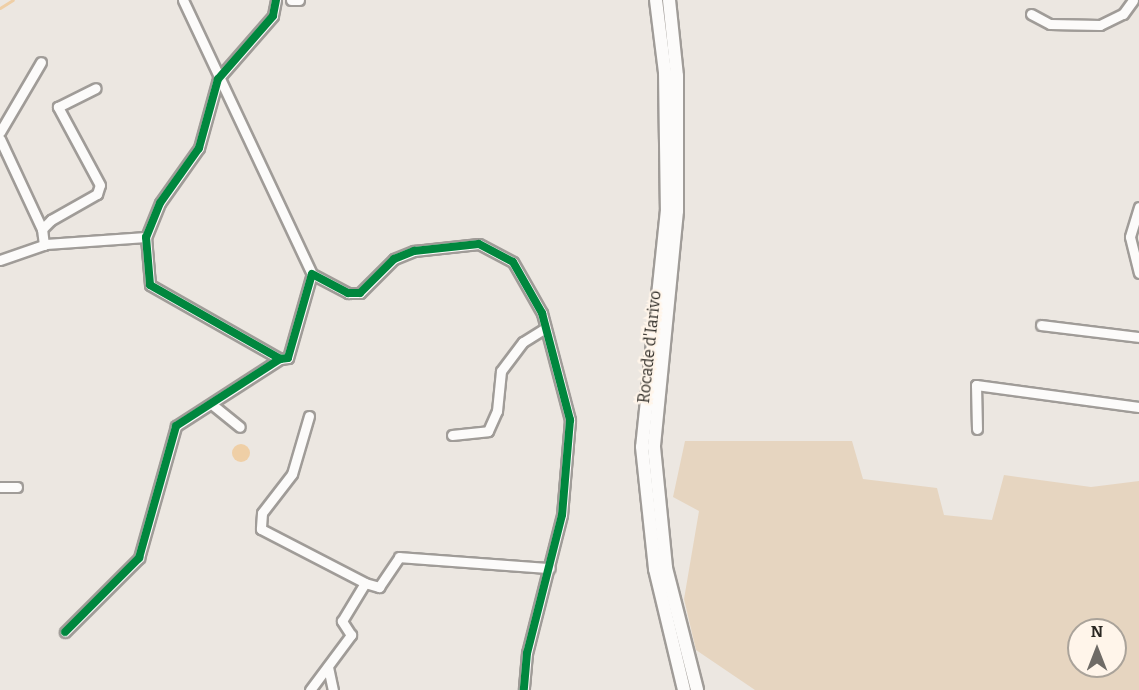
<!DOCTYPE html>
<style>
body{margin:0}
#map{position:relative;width:1139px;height:690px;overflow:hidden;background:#ece7e1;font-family:Bitter,serif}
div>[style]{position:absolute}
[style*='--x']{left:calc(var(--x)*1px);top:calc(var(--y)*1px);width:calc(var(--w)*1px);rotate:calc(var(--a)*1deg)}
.green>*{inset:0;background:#e6d5c0}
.water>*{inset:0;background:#efcfa6}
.round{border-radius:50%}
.stream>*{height:3px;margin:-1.5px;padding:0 1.5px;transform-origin:1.5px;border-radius:1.5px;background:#efcfa6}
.roads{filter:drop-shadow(2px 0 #a09c98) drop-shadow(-2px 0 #a09c98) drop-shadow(0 2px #a09c98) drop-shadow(0 -2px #a09c98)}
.minor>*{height:9px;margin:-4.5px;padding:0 4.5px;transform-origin:4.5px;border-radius:4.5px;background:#fcfbfa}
.secondary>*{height:12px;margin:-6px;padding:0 6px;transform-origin:6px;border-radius:6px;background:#fcfbfa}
.cycleway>*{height:8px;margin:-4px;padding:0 4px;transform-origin:4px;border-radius:4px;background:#00873e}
span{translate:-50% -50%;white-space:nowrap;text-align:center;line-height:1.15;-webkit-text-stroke:4.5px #fff5ea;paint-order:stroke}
.street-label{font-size:16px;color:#2b2823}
.north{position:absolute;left:1067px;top:618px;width:60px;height:60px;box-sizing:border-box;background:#fff5ea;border:2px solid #aaa39a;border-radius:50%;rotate:0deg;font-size:16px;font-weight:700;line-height:24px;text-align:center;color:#2b2823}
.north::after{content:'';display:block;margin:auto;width:21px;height:27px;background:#6f6b66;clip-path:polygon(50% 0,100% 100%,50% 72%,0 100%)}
</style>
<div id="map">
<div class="green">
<i style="clip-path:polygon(evenodd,685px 441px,852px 441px,863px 479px,937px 488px,944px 515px,992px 520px,1004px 475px,1091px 487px,1139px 481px,1139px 690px,755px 690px,696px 650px,684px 599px,699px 511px,673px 497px,685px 441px,1079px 630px,1115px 630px,1115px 666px,1079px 666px,1079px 630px)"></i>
</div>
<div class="water">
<i class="round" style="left:232px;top:444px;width:18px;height:18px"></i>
</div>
<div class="stream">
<i style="--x:0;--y:8;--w:15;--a:-32"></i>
</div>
<div class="roads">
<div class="minor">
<i style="--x:183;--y:0;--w:303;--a:64.8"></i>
<i style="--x:276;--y:0;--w:16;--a:101"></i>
<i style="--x:273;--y:16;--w:84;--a:131.1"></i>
<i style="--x:218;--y:79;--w:72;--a:105.4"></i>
<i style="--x:199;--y:148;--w:67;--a:125.3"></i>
<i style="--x:160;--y:203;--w:37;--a:112"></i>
<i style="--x:146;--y:237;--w:48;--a:85.2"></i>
<i style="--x:150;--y:285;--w:150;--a:29.6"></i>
<i style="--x:280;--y:359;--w:8;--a:-7"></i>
<i style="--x:288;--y:358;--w:87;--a:-74.1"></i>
<i style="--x:312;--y:274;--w:41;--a:27.8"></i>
<i style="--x:348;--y:293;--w:12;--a:0"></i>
<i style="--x:360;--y:293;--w:48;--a:-45"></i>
<i style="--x:394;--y:259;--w:22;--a:-22"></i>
<i style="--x:414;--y:251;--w:65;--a:-6.1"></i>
<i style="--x:479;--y:244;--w:38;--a:28"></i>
<i style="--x:513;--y:262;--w:59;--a:60.4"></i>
<i style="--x:542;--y:313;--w:111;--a:75.3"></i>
<i style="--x:570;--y:420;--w:95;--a:94.8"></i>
<i style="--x:562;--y:515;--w:142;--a:104.2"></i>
<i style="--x:527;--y:653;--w:37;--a:95"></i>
<i style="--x:291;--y:0;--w:8;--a:0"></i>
<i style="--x:1031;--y:14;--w:21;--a:28"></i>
<i style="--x:1050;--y:24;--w:50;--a:1.1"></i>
<i style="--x:1100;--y:25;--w:25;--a:-26"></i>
<i style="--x:1123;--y:14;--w:17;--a:-54"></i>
<i style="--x:0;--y:132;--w:81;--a:-59.6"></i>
<i style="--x:0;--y:139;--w:99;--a:65"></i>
<i style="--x:1139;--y:207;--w:31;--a:107"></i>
<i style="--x:1130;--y:237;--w:37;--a:76"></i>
<i style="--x:44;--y:245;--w:16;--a:-97"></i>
<i style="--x:42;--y:229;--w:13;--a:-45"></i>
<i style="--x:51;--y:220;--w:53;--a:-29.5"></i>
<i style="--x:97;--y:194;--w:9;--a:-72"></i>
<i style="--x:100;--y:185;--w:89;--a:-118.3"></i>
<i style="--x:58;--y:107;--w:42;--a:-26.6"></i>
<i style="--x:0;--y:260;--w:49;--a:-19.2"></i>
<i style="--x:46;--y:244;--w:100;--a:-4"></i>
<i style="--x:1041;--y:325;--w:99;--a:7"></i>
<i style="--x:214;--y:406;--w:33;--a:39"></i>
<i style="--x:309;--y:416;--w:60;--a:106.3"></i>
<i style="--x:292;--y:474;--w:49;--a:127.6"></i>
<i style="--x:262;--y:513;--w:16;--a:94"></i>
<i style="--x:261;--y:529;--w:117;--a:27.4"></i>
<i style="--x:977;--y:429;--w:44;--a:-91.3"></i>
<i style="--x:976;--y:385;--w:164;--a:7.7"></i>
<i style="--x:452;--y:435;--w:36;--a:-6"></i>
<i style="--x:488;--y:431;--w:22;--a:-66"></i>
<i style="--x:497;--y:411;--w:40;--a:-84.3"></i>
<i style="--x:501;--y:371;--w:36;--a:-53"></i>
<i style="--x:523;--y:342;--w:26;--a:-32"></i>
<i style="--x:0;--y:487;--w:17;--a:0"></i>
<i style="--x:65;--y:632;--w:105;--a:-45"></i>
<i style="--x:139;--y:558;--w:137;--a:-74.3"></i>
<i style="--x:176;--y:426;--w:124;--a:-32.8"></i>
<i style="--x:328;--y:667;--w:24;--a:78"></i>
<i style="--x:310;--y:690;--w:69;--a:-53.3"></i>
<i style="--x:351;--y:635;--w:17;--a:-123"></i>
<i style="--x:342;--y:621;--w:44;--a:-58.8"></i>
<i style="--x:365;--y:583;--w:15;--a:16"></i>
<i style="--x:379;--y:587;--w:36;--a:-56"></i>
<i style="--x:399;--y:557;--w:151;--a:4.2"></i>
</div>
<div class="secondary">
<i style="--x:656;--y:0;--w:73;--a:82.9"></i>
<i style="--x:665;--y:72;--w:138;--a:89.2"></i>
<i style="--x:667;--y:210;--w:238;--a:96"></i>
<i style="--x:642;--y:447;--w:123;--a:83.9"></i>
<i style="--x:655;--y:569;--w:124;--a:76.5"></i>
<i style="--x:669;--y:0;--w:76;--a:84"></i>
<i style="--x:677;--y:76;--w:135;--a:90"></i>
<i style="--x:677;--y:211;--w:237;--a:95.6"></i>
<i style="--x:654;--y:447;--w:122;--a:84.3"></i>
<i style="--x:666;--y:568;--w:126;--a:75.7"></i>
</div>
</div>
<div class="cycleway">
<i style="--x:276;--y:0;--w:16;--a:101"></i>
<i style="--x:273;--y:16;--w:84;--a:131.1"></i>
<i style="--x:218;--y:79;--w:72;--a:105.4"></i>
<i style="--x:199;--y:148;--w:67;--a:125.3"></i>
<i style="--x:160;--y:203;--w:37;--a:112"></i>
<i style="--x:146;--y:237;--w:48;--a:85.2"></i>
<i style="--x:150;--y:285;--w:150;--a:29.6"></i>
<i style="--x:280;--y:359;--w:8;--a:-7"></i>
<i style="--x:288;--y:358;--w:87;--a:-74.1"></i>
<i style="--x:312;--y:274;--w:41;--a:27.8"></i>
<i style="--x:348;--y:293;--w:12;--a:0"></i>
<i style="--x:360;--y:293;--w:48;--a:-45"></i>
<i style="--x:394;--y:259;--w:22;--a:-22"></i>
<i style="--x:414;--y:251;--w:65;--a:-6.1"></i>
<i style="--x:479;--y:244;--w:38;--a:28"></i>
<i style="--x:513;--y:262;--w:59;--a:60.4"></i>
<i style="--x:542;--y:313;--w:111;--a:75.3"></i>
<i style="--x:570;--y:420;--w:95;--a:94.8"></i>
<i style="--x:562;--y:515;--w:142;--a:104.2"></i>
<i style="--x:527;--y:653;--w:37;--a:95"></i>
<i style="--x:65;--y:632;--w:105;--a:-45"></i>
<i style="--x:139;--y:558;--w:137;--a:-74.3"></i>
<i style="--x:176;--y:426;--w:124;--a:-32.8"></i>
</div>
<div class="street-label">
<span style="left:650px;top:347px;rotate:-84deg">Rocade d'Iarivo</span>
</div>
<div class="north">N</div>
</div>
